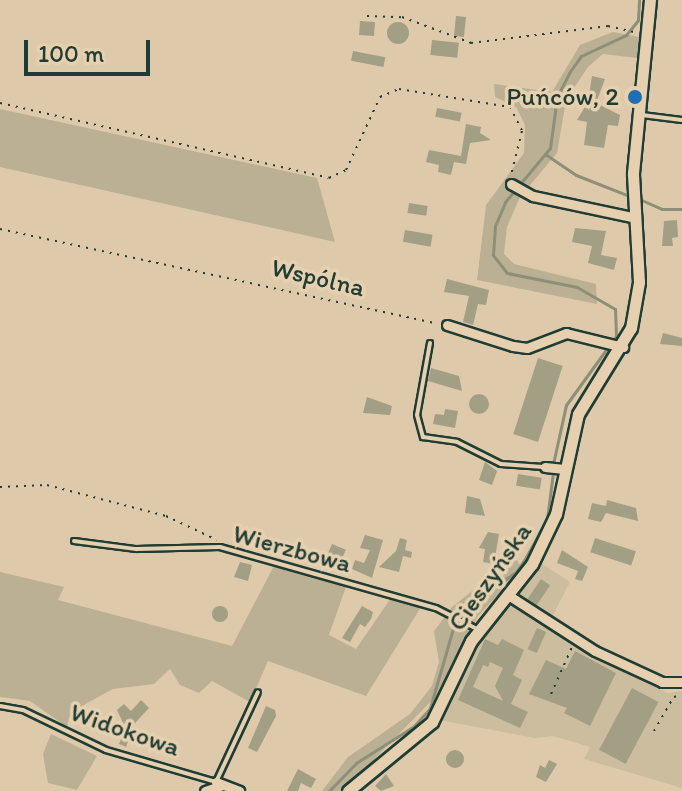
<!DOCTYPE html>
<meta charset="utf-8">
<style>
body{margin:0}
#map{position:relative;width:682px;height:791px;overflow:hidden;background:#decaaa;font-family:Itim,sans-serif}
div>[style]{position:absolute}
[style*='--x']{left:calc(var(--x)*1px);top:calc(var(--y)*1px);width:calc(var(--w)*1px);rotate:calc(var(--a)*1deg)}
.built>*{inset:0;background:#ccbd9f}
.green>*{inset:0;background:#bbb094}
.stream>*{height:3px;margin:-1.5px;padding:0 1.5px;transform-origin:1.5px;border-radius:1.5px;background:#8d8f78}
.building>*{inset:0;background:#a39f85;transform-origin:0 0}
.round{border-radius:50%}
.path>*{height:2px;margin-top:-1px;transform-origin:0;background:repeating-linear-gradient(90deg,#1f3d34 0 2px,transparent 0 8px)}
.roads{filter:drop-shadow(2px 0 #1f3d34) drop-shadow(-2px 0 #1f3d34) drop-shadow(0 2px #1f3d34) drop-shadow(0 -2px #1f3d34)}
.service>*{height:4px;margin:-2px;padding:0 2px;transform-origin:2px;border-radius:2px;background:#e6d0af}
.minor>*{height:9px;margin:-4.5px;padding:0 4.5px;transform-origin:4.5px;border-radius:4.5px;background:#e6d0af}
.tertiary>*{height:11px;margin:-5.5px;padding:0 5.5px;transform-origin:5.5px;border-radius:5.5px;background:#e6d0af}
.dots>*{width:22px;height:22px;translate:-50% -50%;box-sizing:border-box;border:4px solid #e6d0af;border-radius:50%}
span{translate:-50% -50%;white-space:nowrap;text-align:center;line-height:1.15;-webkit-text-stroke:7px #e6d0af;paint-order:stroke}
.poi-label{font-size:26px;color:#1f3d34}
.right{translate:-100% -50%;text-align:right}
.street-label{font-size:26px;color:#1f3d34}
.scale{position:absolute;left:24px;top:40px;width:126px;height:36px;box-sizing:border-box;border:4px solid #1f3d34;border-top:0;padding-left:10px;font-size:24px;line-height:28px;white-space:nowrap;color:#1f3d34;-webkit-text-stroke:6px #e6d0af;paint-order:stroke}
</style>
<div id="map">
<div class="built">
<i style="clip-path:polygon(541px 563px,570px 582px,548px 625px,667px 693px,682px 691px,682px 788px,584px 759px,590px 747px,553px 736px,535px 738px,439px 720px,480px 635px)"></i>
</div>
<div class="green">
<i style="clip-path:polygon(613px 32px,639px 37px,637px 58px,603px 54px,588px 67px,566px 100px,557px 153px,520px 197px,507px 227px,504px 254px,514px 264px,596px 284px,597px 304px,477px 280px,486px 205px,524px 153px,525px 125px,516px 107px,495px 97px,494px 84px,552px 92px,580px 45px)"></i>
<i style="clip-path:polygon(0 109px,317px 178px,335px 242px,0 167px)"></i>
<i style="clip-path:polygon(515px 557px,522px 569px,478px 616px,441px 691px,343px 791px,322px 791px,348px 757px,410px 714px,432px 686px,439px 662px,434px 631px,452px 607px)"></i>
<i style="clip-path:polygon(275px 564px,347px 584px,329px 635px,356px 649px,391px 598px,421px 607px,366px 696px,268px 661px,250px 702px,212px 681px,199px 693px,180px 685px,170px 669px,154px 684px,113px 689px,87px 703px,69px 718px,67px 727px,30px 701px,0 697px,0 572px,64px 587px,58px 600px,232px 646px)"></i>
<i style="clip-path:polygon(51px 734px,97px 756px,77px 790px,48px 783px,43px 754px)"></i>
</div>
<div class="stream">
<i style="--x:545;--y:154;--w:37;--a:34"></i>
<i style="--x:576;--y:175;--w:55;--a:21.4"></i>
<i style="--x:637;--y:198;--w:27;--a:24"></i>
<i style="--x:662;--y:209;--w:20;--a:0"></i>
<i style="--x:553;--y:464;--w:60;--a:-77.6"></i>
<i style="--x:566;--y:405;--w:85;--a:-54.1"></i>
<i style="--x:616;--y:336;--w:27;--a:-92"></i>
<i style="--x:615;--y:309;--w:44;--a:-149.9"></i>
<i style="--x:577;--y:287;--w:71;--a:-168.7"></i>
<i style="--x:507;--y:273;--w:23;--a:-128"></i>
<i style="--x:493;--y:255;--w:29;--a:-86"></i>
<i style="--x:495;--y:226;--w:26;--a:-67"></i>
<i style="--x:505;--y:202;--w:70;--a:-50.2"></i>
<i style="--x:550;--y:148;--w:51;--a:-82.2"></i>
<i style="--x:557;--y:97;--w:27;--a:-63"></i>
<i style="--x:569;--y:73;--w:21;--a:-55"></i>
<i style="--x:581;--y:56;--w:50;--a:-25"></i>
<i style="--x:626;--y:35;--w:19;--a:-51"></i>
<i style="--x:638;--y:20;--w:20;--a:-87"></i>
<i style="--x:329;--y:791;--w:39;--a:-46"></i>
<i style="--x:356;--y:763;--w:69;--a:-32.5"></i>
<i style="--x:414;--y:726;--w:24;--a:-48"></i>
<i style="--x:430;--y:708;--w:101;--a:-73.9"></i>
<i style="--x:458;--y:611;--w:70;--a:-33.9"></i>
<i style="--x:516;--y:572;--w:18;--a:-56"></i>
<i style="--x:526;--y:557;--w:43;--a:-61.1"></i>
<i style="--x:547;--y:519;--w:47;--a:-82.7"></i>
</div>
<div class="building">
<i style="left:456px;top:16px;width:10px;height:20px;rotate:6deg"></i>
<i style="left:360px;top:21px;width:15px;height:14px;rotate:4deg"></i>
<i class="round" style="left:387px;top:22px;width:22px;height:22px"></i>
<i style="left:432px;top:40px;width:27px;height:15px;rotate:6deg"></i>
<i style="left:353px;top:51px;width:33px;height:10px;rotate:11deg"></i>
<i style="clip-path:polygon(592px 76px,605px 79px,596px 103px,620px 115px,618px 126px,608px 125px,604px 148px,584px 145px,587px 122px,577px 120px,588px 102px)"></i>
<i style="left:437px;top:108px;width:25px;height:9px;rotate:11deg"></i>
<i style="clip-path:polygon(466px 124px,481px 127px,480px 133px,491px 140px,470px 143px,466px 164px,454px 162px,451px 175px,438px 172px,439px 165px,426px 162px,429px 150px,461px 156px)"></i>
<i style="left:409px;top:203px;width:19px;height:10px;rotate:9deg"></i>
<i style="clip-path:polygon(677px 220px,678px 237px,672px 238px,673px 246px,662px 246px,664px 221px)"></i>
<i style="clip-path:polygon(575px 228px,606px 231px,601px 255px,617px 258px,614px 270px,588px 263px,592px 246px,572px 242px)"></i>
<i style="left:405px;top:230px;width:28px;height:12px;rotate:10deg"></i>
<i style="clip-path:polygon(447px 279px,489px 290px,486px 305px,478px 304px,473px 325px,463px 322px,469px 296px,444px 292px)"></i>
<i style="clip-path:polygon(663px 333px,682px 338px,682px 346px,660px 344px)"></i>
<i style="left:538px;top:358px;width:26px;height:80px;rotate:18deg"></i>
<i style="clip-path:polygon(431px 368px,459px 376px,462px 391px,428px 381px)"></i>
<i class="round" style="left:469px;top:394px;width:20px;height:20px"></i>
<i style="clip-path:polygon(367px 397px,392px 406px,390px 415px,363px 413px)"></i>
<i style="clip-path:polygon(445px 409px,458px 411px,455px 428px,433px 424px,435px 414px,444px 415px)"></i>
<i style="clip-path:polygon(485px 462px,497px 471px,492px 485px,479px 480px)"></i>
<i style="left:518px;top:474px;width:24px;height:12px;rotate:9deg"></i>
<i style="clip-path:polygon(467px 496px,480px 499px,485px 516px,465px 513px)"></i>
<i style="clip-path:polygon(607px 500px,636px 508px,638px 521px,606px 513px,601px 522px,588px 519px,592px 503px,606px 506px)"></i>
<i style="clip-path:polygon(488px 532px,499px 534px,494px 564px,483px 562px,485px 549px,479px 548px)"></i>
<i style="clip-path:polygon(365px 535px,383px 540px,372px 578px,352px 569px,355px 560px,364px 563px,370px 550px,360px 548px)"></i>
<i style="clip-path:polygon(400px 538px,407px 540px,405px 550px,412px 552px,411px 558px,403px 556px,399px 572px,379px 567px,396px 551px)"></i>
<i style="left:595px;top:538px;width:43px;height:15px;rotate:18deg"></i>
<i style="left:332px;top:544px;width:15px;height:15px;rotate:23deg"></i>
<i style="clip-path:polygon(562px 550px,588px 567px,582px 581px,575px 579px,578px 571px,557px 563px)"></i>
<i style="clip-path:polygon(240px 562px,252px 565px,248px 581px,234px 577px)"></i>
<i style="left:541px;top:579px;width:11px;height:24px;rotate:34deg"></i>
<i class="round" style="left:212px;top:606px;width:16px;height:16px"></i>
<i style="clip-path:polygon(362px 606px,373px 612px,371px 619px,365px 627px,360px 624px,350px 642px,342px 638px)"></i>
<i style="left:537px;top:628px;width:10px;height:23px;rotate:24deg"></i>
<i style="clip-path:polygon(evenodd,485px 639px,498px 645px,502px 639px,524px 650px,513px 675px,522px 680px,511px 704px,528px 712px,520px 728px,458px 700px,485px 639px,490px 662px,503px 668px,495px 686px,503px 701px,473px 687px,483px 665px,488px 667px,490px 662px)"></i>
<i style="clip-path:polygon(575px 651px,616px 673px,590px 726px,564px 713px,567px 708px,529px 694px,546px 660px,566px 669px)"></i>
<i style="left:632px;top:688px;width:30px;height:70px;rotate:28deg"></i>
<i style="clip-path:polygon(141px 700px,149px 708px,123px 736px,129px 739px,126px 747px,119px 744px,125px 727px,117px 710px,124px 704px,131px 711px)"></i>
<i style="clip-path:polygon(266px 706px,275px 710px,276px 716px,257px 752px,248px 748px)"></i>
<i class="round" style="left:446px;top:750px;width:18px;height:18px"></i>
<i style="clip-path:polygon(549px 760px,557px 764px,546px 782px,536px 777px,540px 765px,545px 768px)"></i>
<i style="clip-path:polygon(298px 769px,316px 779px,311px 788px,301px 783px,298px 791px,287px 791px)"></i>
<i style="clip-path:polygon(386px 774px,394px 786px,381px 791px,375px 786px)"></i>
</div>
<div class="path">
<i style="--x:367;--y:16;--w:35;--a:2"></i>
<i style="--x:402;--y:17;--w:74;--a:20.6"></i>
<i style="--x:471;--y:43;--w:138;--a:-7.1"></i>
<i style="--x:608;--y:26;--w:32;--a:13"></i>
<i style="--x:0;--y:103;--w:337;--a:12.8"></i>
<i style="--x:329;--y:178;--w:19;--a:-25"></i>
<i style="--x:346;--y:170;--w:81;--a:-65"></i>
<i style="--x:380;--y:97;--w:21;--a:-23"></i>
<i style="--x:399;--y:89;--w:112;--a:9.2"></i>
<i style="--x:510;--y:107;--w:27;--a:63"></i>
<i style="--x:522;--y:131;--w:45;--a:104"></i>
<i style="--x:0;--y:229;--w:448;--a:12.2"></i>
<i style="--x:0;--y:487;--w:47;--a:-2.4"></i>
<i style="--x:47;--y:485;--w:123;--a:14.6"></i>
<i style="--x:166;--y:516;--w:56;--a:25.2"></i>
<i style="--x:551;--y:694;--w:51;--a:-65.9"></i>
<i style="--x:654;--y:731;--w:39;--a:-60"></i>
<i style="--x:674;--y:697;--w:8;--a:-14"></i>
</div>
<div class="roads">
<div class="service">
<i style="--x:642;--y:115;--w:40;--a:7.1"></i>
<i style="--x:430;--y:343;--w:73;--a:100.2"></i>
<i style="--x:417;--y:415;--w:23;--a:75"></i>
<i style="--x:423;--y:437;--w:34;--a:8"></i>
<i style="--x:457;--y:442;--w:49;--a:26.6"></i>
<i style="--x:501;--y:464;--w:42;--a:4.1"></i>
<i style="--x:74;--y:541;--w:63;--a:7.4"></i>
<i style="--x:136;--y:549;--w:84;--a:-1.4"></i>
<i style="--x:220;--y:547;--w:224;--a:15.8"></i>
<i style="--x:436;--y:608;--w:46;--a:27.1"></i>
<i style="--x:0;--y:706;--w:23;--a:10"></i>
<i style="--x:23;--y:710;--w:92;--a:25.7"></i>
<i style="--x:106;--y:750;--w:115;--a:16.2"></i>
<i style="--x:216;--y:782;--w:99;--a:-65"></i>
</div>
<div class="minor">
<i style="--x:511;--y:184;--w:25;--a:29"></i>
<i style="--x:533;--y:196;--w:101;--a:12"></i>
<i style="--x:447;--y:325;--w:69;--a:17.7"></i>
<i style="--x:513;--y:346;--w:14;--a:8"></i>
<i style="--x:527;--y:348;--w:42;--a:-21"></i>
<i style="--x:566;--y:333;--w:59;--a:13.8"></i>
<i style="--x:545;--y:467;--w:19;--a:6"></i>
<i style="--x:508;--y:595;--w:103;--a:32.8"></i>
<i style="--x:595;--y:651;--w:74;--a:24.8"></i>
<i style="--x:662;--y:682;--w:20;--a:0"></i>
<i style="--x:216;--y:782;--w:25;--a:21"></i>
<i style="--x:205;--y:791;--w:18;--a:-19"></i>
</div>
<div class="tertiary">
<i style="--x:348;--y:791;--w:109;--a:-39.4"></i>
<i style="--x:432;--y:722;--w:90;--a:-64.3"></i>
<i style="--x:471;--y:641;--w:98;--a:-51.6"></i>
<i style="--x:532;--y:564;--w:55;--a:-64.4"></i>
<i style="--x:556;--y:514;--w:102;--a:-77.6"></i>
<i style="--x:578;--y:414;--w:101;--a:-58.4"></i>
<i style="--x:631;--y:328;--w:47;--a:-80.1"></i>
<i style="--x:639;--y:282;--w:109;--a:-93.2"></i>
<i style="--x:633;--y:173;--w:174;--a:-84.4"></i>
</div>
</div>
<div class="dots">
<i style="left:635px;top:97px;background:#1f6fb2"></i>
</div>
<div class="poi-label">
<span class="right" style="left:619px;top:97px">Puńców, 2</span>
</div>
<div class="street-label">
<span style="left:318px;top:278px;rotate:13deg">Wspólna</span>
<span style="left:292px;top:549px;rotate:15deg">Wierzbowa</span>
<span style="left:490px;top:577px;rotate:-55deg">Cieszyńska</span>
<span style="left:125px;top:730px;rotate:19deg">Widokowa</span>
</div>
<div class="scale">100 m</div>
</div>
